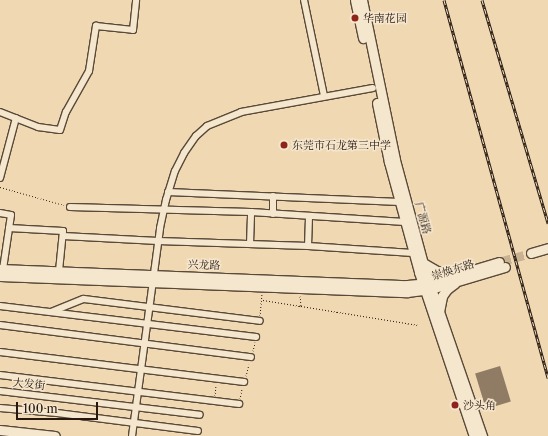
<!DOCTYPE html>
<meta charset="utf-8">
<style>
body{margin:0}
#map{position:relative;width:548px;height:436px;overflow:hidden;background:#f0d8b3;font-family:"Libre Caslon Text","Noto Serif SC",serif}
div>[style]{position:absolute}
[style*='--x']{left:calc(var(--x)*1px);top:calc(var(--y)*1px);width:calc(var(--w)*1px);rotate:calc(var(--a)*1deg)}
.building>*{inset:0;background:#907c64;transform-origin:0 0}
.secondary-tunnel>*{height:9px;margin-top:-4.5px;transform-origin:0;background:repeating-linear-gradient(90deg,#c8b292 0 9px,transparent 0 13.5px)}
.path>*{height:1px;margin-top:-0.5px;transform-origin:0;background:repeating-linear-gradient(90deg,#27190f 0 1px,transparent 0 3px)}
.roads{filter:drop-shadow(1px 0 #594938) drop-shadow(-1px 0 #594938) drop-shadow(0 1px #594938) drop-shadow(0 -1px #594938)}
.street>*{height:6px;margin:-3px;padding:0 3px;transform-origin:3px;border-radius:3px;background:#f5e6ce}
.secondary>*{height:9px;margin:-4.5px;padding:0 4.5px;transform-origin:4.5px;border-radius:4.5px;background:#f5e6ce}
.rail>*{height:3px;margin-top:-1.5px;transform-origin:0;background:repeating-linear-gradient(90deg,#f5e6ce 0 4.5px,#27190f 0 9px);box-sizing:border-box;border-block:1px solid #27190f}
.dots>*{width:11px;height:11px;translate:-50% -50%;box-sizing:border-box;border:2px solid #f5e6ce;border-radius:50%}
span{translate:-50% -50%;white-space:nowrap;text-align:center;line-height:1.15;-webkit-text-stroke:3px #f5e6ce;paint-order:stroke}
.poi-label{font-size:11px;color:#27190f}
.left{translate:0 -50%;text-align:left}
.street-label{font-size:11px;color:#27190f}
.scale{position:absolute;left:16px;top:402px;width:82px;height:18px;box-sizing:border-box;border:2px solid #27190f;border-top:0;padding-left:5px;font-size:12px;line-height:14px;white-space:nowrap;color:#27190f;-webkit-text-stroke:3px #f5e6ce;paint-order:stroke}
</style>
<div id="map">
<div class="building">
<i style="left:500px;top:366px;width:37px;height:26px;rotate:73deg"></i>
</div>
<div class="secondary-tunnel">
<i style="--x:502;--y:261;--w:30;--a:-15"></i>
</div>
<div class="path">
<i style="--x:0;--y:187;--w:66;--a:15.7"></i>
<i style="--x:300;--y:296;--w:10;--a:84"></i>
<i style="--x:301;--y:306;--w:119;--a:9.2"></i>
<i style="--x:263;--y:300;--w:38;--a:9"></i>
<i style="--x:260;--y:316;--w:23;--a:-85"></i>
<i style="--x:253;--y:351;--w:9;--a:-77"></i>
<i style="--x:246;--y:376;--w:12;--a:-76"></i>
<i style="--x:215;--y:396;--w:11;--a:-85"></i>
<i style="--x:240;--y:399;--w:10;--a:-79"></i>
</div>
<div class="roads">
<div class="street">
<i style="--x:304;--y:0;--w:98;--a:78.2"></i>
<i style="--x:0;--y:112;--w:41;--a:21.5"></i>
<i style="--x:38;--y:127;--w:22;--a:8"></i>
<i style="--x:60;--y:130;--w:19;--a:-72"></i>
<i style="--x:66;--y:112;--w:47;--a:-60.7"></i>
<i style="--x:89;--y:71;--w:46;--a:-81.2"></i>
<i style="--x:96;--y:26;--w:37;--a:6"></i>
<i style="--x:133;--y:30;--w:30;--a:-84"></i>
<i style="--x:0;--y:178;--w:62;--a:-75.1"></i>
<i style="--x:168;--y:192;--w:232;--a:2.5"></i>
<i style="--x:70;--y:207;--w:181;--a:1.6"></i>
<i style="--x:251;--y:212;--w:154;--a:3.7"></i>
<i style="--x:0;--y:213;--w:11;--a:10"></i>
<i style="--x:11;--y:215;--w:55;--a:98.4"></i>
<i style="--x:273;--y:214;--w:18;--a:-90"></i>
<i style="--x:9;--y:228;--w:54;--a:3.2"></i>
<i style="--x:63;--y:231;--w:40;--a:95.7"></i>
<i style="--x:63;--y:236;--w:95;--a:3"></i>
<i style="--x:158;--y:241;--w:150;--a:1.9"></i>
<i style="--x:308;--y:246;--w:105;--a:3.8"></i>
<i style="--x:250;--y:244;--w:32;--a:-88"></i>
<i style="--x:308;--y:246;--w:29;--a:-88"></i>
<i style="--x:0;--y:306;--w:258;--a:6.9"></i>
<i style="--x:51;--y:312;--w:35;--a:-22"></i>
<i style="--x:84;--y:299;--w:177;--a:7.1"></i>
<i style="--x:0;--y:325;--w:253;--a:7.3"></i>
<i style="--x:0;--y:352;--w:246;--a:7"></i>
<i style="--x:0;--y:375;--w:241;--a:6.9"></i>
<i style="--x:0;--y:391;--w:201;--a:6.8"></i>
<i style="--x:0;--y:408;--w:57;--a:5"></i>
<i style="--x:57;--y:413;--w:142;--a:7.3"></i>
<i style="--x:132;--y:436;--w:210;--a:-82.3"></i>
<i style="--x:160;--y:228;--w:29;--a:-78"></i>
<i style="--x:166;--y:200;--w:30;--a:-73"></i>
<i style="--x:175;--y:171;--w:20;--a:-63"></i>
<i style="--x:184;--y:153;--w:21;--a:-55"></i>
<i style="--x:196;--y:136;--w:15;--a:-42"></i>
<i style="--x:207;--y:126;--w:37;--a:-22"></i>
<i style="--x:241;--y:112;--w:134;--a:-10.3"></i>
</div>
<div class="secondary">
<i style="--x:355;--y:0;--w:39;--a:78"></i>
<i style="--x:362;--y:0;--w:163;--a:78.3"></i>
<i style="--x:395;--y:160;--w:115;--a:74.9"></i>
<i style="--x:425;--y:271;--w:175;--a:70.9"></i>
<i style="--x:377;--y:103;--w:60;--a:78.5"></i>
<i style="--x:389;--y:162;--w:114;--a:74.7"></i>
<i style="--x:419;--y:272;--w:173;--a:71.5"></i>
<i style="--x:531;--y:253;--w:18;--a:-16"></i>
<i style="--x:423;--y:263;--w:16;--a:30"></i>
<i style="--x:437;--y:271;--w:18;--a:9"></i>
<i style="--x:0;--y:269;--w:407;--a:2.3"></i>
<i style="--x:407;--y:285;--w:22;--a:-5"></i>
<i style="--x:429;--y:283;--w:73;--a:-16.7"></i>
<i style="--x:0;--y:276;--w:407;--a:2.3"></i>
<i style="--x:407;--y:292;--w:24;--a:-7"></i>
<i style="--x:431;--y:289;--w:77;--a:-16.6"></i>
<i style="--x:439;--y:312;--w:16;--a:-79"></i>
<i style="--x:442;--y:296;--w:9;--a:-54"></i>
<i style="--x:447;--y:289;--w:9;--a:-36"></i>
<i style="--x:0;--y:430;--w:55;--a:6.2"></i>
</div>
</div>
<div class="rail">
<i style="--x:444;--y:0;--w:392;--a:74.6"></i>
<i style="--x:482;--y:0;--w:233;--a:73.5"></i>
</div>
<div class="dots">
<i style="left:355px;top:18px;background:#8f2418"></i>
<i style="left:284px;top:145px;background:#8f2418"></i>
<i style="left:455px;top:405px;background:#8f2418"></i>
</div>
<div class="poi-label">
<span class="left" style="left:363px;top:18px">华南花园</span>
<span class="left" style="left:292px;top:145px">东莞市石龙第三中学</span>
<span class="left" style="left:463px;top:405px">沙头角</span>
</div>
<div class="street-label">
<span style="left:423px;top:218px;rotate:75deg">广源路</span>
<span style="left:204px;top:265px;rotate:2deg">兴龙路</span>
<span style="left:453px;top:270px;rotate:-17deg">崇焕东路</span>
<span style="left:29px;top:384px;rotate:6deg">大发街</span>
</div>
<div class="scale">100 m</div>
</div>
